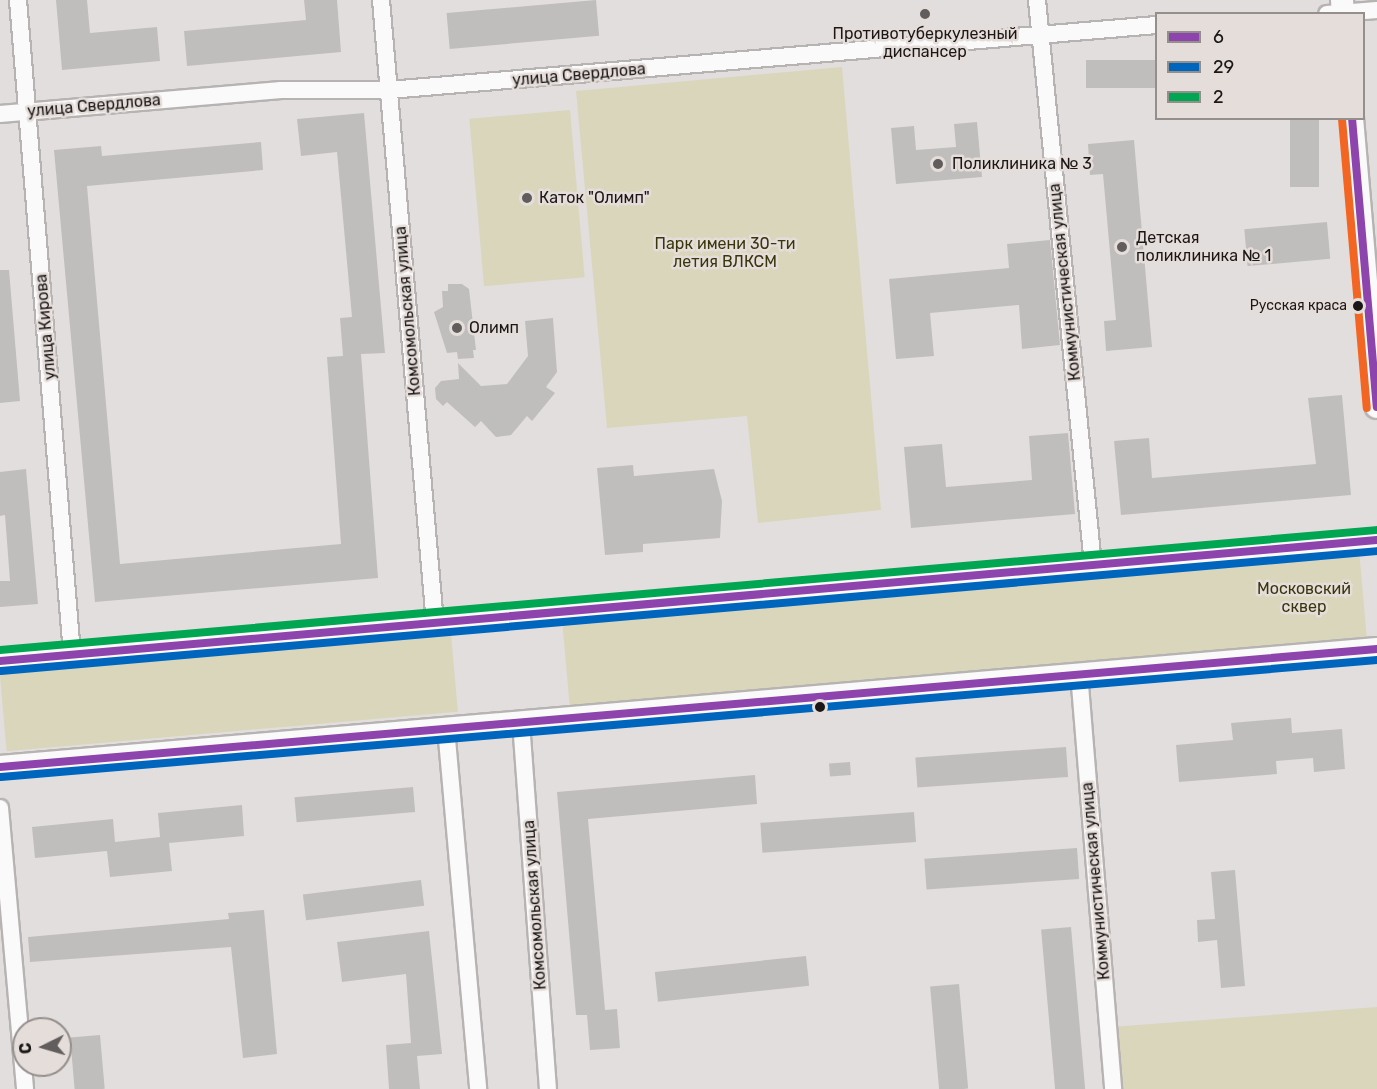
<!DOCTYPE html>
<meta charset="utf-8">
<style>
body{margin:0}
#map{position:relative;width:1377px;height:1089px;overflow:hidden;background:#e2dedd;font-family:Rubik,sans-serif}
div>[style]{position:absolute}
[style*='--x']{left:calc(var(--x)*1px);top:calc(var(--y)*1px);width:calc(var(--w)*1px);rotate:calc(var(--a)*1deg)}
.green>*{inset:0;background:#d9d6bc;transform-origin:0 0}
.building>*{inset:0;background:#c0bebc;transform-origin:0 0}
.roads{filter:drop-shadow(2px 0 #b6b3b2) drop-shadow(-2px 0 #b6b3b2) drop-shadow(0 2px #b6b3b2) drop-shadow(0 -2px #b6b3b2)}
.street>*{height:16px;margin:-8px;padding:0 8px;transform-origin:8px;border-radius:8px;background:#fbfafa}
.secondary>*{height:22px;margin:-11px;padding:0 11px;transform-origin:11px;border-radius:11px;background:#fbfafa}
.bus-1>*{height:8px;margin:-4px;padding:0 4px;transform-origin:4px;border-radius:4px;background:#8e44ad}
.bus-2>*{height:8px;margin:-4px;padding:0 4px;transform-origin:4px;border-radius:4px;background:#0065bd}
.bus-3>*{height:8px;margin:-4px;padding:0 4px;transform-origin:4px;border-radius:4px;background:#00a651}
.bus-4>*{height:8px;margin:-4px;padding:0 4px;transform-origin:4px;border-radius:4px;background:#f26522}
.dots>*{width:16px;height:16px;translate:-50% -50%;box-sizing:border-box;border:3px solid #e5ddda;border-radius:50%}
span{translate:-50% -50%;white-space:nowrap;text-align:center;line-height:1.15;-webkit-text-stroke:5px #e5ddda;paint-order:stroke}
.bus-label{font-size:14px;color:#1a1716}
.right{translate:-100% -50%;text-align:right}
.poi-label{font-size:16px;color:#1a1716}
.left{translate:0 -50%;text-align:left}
.street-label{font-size:16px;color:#1a1716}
.park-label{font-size:16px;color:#39360a}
.legend{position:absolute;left:1155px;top:12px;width:210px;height:108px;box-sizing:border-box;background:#e5ddda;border:2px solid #948e8c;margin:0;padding:8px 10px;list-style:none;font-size:18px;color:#1a1716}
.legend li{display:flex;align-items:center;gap:12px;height:30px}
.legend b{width:30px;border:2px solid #948e8c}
.north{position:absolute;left:12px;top:1017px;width:60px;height:60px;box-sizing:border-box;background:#e5ddda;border:2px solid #948e8c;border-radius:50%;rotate:265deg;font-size:16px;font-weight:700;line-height:24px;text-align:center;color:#1a1716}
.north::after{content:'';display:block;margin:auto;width:21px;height:27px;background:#605d5c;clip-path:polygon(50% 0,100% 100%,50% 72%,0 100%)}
</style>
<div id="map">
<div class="green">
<i style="clip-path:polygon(842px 67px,881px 510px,758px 523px,747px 416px,607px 428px,576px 91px)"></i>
<i style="left:570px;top:110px;width:168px;height:101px;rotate:85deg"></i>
<i style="left:1359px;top:549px;width:88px;height:800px;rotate:85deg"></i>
<i style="left:451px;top:633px;width:79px;height:453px;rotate:85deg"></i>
<i style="clip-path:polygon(1377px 1007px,1377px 1089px,1116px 1089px,1111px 1027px)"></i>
</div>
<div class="building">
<i style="clip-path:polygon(56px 0,87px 0,90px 33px,157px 27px,160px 61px,62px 70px)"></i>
<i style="clip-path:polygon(304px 0,337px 0,341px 52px,187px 66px,184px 31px,306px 20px)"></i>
<i style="left:596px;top:0;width:36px;height:150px;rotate:85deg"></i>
<i style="left:1156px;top:60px;width:28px;height:70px;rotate:90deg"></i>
<i style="clip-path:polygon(364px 113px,385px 353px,361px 354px,378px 578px,95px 602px,54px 150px,101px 146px,102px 156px,261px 142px,263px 170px,87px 186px,120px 564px,341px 544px,327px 357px,343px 356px,340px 318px,352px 317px,337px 152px,301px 156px,297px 119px)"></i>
<i style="left:1290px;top:118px;width:29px;height:69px"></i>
<i style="clip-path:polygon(977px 122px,982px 177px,896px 184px,891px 128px,914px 126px,916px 150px,956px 147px,954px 124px)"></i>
<i style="clip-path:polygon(1134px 140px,1152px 347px,1106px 351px,1104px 321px,1116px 320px,1103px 174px,1090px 175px,1088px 144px)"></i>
<i style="left:1327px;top:222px;width:37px;height:83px;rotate:85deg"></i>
<i style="clip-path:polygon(1050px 240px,1060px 345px,1022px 349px,1019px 305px,930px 313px,934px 356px,896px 359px,889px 279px,1009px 268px,1007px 244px)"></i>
<i style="clip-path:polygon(0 270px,9px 270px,20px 401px,0 403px)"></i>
<i style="clip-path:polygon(448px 284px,462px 284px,469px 289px,476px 350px,473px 350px,474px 358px,458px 359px,457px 352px,447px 353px,434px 312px,443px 307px,442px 291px,448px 291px)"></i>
<i style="clip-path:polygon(553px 318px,557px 372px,546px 387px,555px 393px,532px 421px,527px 416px,511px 435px,496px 437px,481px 421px,475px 427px,447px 402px,443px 406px,436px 399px,435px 388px,441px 381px,459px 379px,458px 363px,481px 386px,507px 384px,528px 356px,525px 321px)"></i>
<i style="clip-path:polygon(1342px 395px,1351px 495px,1121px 515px,1114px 441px,1149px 438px,1152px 478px,1316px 464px,1308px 398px)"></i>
<i style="clip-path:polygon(1068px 433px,1075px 514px,911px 528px,904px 447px,942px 444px,946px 487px,1032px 480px,1029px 436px)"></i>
<i style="clip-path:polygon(633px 465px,634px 476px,714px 469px,722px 501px,720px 538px,643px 544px,643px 552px,605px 555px,597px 468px)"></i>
<i style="clip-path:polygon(26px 469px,38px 604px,0 607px,0 581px,10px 581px,5px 515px,0 516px,0 472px)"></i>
<i style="clip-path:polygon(1291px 718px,1292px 733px,1342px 729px,1345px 769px,1314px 772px,1313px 758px,1276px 761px,1277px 774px,1179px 782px,1176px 745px,1233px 740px,1231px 723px)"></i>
<i style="left:1066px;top:747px;width:30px;height:151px;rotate:86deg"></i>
<i style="left:850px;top:762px;width:13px;height:21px;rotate:86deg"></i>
<i style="clip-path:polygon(755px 775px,757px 804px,588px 819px,605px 1010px,617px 1009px,620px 1048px,590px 1050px,587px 1015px,576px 1015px,557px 792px)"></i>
<i style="left:413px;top:787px;width:25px;height:119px;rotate:85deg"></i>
<i style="clip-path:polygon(242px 805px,244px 836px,169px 843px,172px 871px,110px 877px,107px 851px,35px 858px,32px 827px,113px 819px,115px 842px,160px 837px,158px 813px)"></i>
<i style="left:914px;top:812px;width:30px;height:154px;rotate:86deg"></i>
<i style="left:1077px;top:848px;width:31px;height:153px;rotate:86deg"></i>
<i style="clip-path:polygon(1235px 870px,1245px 986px,1221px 988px,1217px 940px,1198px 942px,1197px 920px,1215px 919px,1211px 872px)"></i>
<i style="left:421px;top:880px;width:26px;height:119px;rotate:83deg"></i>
<i style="clip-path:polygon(264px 910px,277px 1054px,243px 1058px,231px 947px,30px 962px,28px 937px,229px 919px,228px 913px)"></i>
<i style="left:1071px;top:927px;width:163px;height:30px;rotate:85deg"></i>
<i style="clip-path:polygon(429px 931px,442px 1054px,417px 1056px,420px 1089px,389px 1089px,386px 1045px,411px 1043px,406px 974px,342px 982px,337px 942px)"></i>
<i style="left:806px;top:956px;width:30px;height:152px;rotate:84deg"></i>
<i style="left:959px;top:984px;width:105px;height:29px;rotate:85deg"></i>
<i style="left:100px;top:1035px;width:54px;height:30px;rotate:85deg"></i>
</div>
<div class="roads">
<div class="street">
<i style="--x:18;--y:0;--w:656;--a:85.28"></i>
<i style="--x:381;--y:0;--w:625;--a:85.05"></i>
<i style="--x:1037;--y:0;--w:568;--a:84.34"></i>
<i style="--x:1327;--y:14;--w:50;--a:-4.6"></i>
<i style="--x:0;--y:114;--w:282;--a:-4.9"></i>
<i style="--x:281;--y:90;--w:108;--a:0"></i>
<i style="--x:389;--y:90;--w:770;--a:-4.84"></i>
<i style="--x:1079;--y:673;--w:417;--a:85.3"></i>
<i style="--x:521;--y:722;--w:368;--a:85.8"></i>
<i style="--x:446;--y:728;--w:362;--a:84.9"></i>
<i style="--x:0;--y:808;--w:282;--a:84.9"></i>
</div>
<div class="secondary">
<i style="--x:1342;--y:0;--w:14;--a:86"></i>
<i style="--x:1352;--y:118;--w:290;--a:85.1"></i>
<i style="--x:0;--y:661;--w:1382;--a:-5.02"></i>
<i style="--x:0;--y:767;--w:1382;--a:-4.9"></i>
</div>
</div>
<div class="bus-1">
<i style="--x:1352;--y:118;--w:290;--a:85.1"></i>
<i style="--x:0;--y:661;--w:1382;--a:-5.02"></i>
<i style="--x:0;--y:767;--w:1382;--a:-4.9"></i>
</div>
<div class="bus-2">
<i style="--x:1;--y:671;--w:1381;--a:-4.98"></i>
<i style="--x:1;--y:777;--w:1381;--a:-4.86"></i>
</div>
<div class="bus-3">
<i style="--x:0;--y:650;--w:1381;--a:-4.98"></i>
</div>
<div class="bus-4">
<i style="--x:1342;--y:119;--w:290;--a:85.1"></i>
</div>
<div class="dots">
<i style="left:925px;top:14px;background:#605d5c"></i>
<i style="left:938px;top:164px;background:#605d5c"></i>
<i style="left:527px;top:198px;background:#605d5c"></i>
<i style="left:1122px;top:247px;background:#605d5c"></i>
<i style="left:1358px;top:306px;background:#1a1716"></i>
<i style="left:457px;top:328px;background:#605d5c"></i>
<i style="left:820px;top:707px;background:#1a1716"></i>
</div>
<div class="bus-label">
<span class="right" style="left:1347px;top:306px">Русская краса</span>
</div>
<div class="poi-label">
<span style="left:925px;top:43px">Противотуберкулезный<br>диспансер</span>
<span class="left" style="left:952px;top:164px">Поликлиника № 3</span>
<span class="left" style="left:539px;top:198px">Каток "Олимп"</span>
<span class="left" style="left:1136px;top:247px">Детская<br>поликлиника № 1</span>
<span class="left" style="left:469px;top:328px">Олимп</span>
</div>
<div class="street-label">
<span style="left:579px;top:75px;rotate:-5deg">улица Свердлова</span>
<span style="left:94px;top:106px;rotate:-5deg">улица Свердлова</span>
<span style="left:1065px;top:282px;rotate:-96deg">Коммунистическая улица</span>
<span style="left:408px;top:311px;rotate:-95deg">Комсомольская улица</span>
<span style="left:46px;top:327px;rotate:-95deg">улица Кирова</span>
<span style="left:1096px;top:881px;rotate:-95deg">Коммунистическая улица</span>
<span style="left:535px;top:905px;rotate:-94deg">Комсомольская улица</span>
</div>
<div class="park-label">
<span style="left:725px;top:253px">Парк имени 30-ти<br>летия ВЛКСМ</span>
<span style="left:1304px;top:598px">Московский<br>сквер</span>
</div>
<ul class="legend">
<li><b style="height:8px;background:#8e44ad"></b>6</li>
<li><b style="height:8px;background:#0065bd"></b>29</li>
<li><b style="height:8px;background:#00a651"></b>2</li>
</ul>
<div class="north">С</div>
</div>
